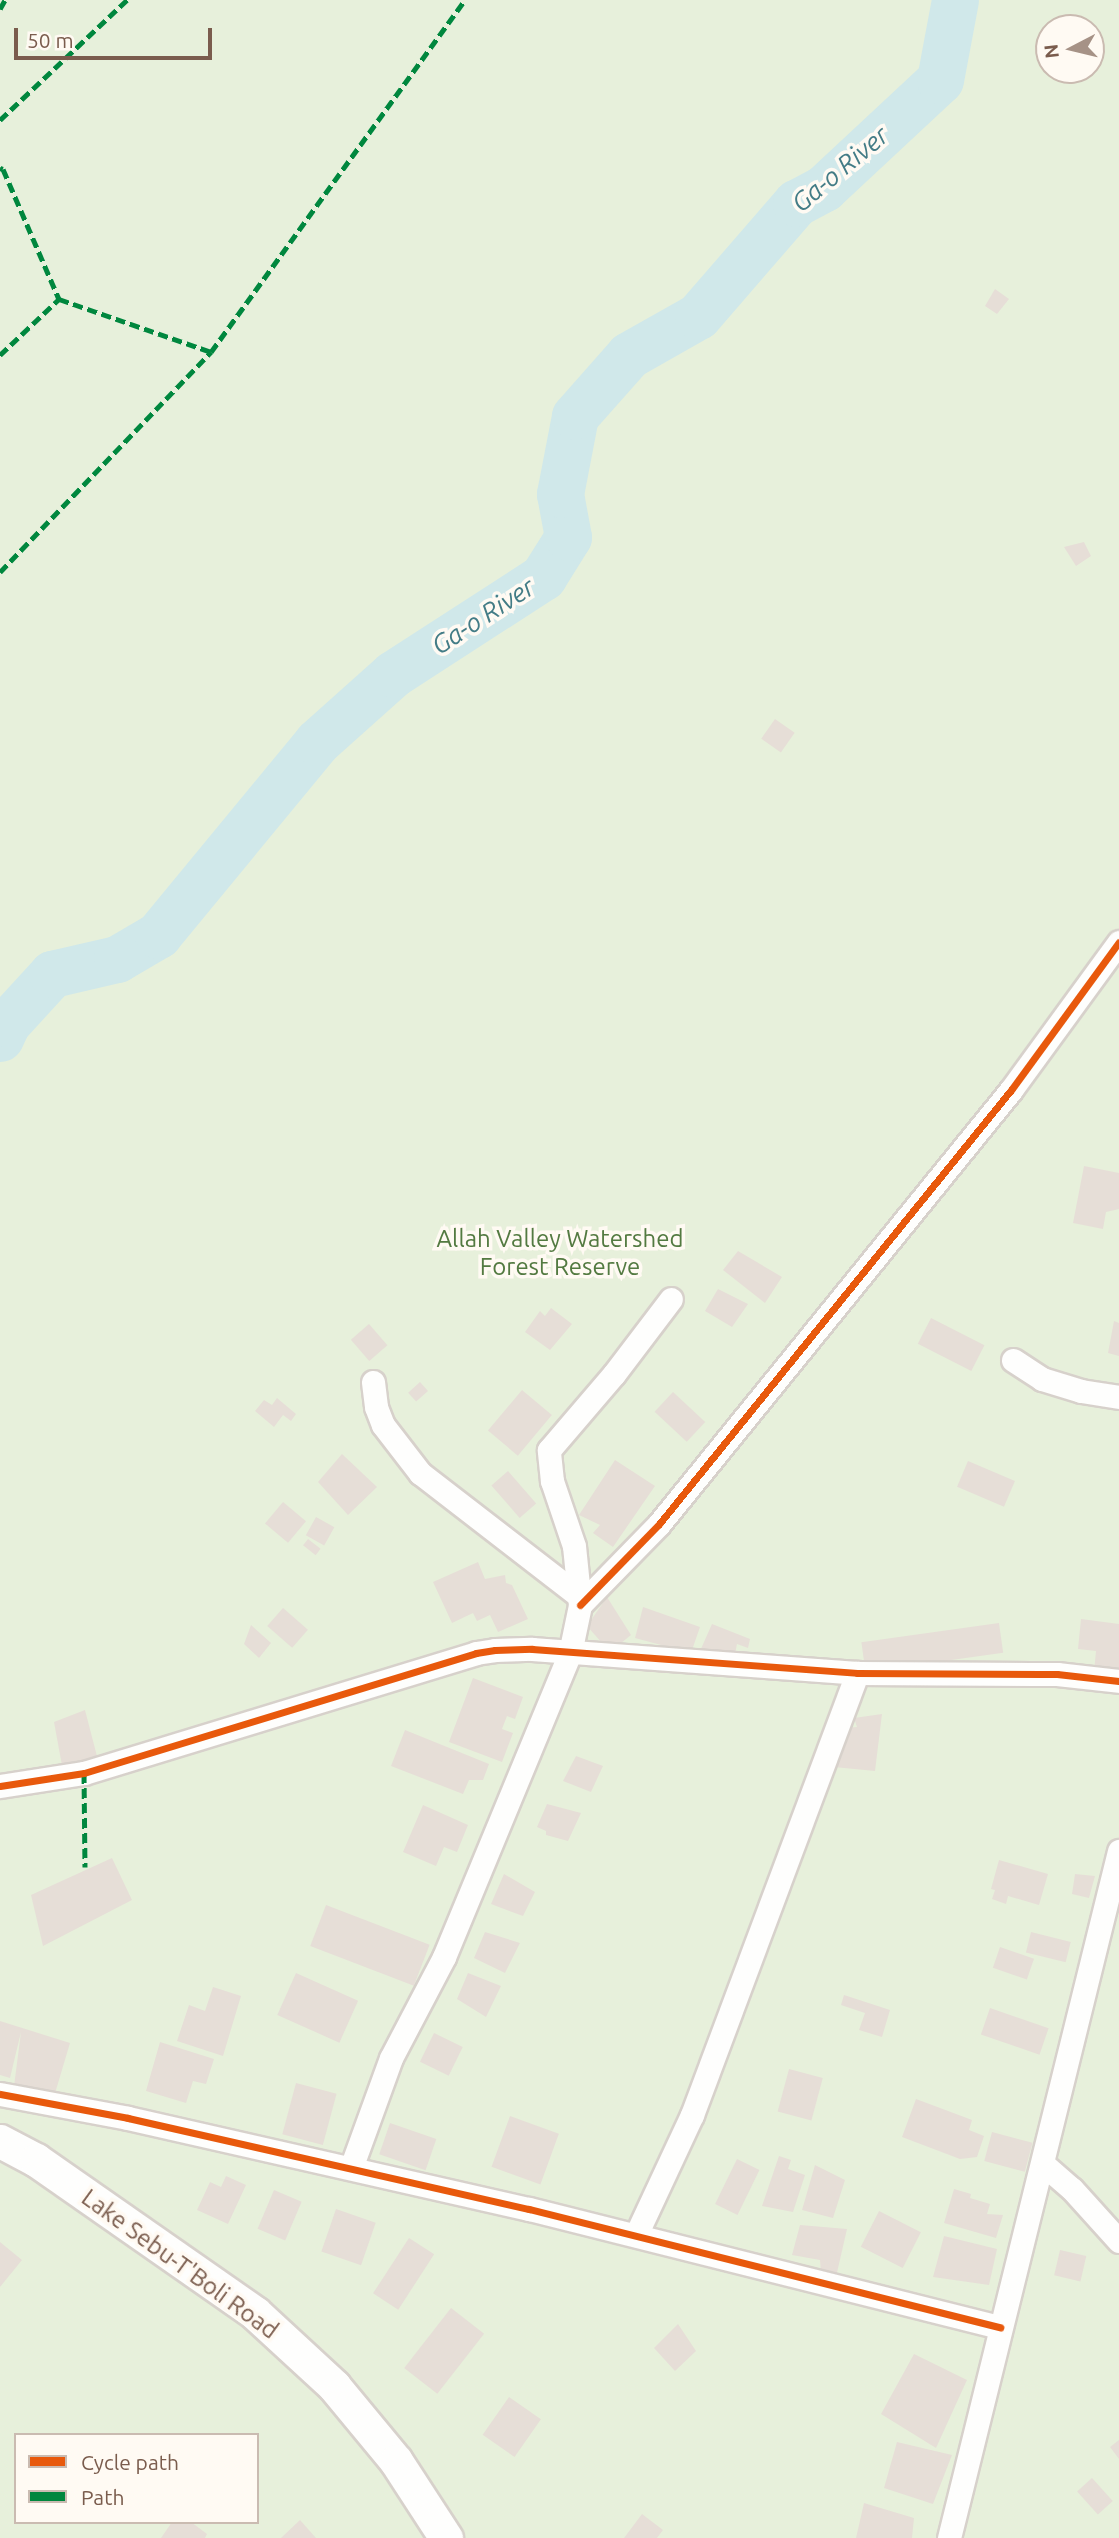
<!DOCTYPE html>
<style>
body{margin:0}
#map{position:relative;width:1119px;height:2538px;overflow:hidden;background:#f9f5f0;font-family:Ubuntu,sans-serif}
div>[style]{position:absolute}
[style*='--x']{left:calc(var(--x)*1px);top:calc(var(--y)*1px);width:calc(var(--w)*1px);rotate:calc(var(--a)*1deg)}
.green>*{inset:0;background:#e7f0db}
.river>*{height:47px;margin:-23.5px;padding:0 23.5px;transform-origin:23.5px;border-radius:23.5px;background:#d0e8ea}
.building>*{inset:0;background:#e6ded7;transform-origin:0 0}
.roads{filter:drop-shadow(2px 0 #d7d1cb) drop-shadow(-2px 0 #d7d1cb) drop-shadow(0 2px #d7d1cb) drop-shadow(0 -2px #d7d1cb)}
.minor>*{height:23px;margin:-11.5px;padding:0 11.5px;transform-origin:11.5px;border-radius:11.5px;background:#fefefd}
.secondary>*{height:33px;margin:-16.5px;padding:0 16.5px;transform-origin:16.5px;border-radius:16.5px;background:#fefefd}
.quiet>*{height:5px;margin-top:-2.5px;transform-origin:0;background:repeating-linear-gradient(90deg,#00873e 0 10px,transparent 0 15px)}
.cycleway>*{height:7px;margin:-3.5px;padding:0 3.5px;transform-origin:3.5px;border-radius:3.5px;background:#e8590c}
span{translate:-50% -50%;white-space:nowrap;text-align:center;line-height:1.15;-webkit-text-stroke:7px #fffaf3;paint-order:stroke}
.park-label{font-size:24px;color:#537a41}
.street-label{font-size:24px;color:#7a5c4d}
.water-label{font-size:26px;color:#437c86;font-style:italic}
.legend{position:absolute;left:14px;top:2433px;width:245px;height:91px;box-sizing:border-box;background:#fffaf3;border:2px solid #cabbb1;margin:0;padding:9px 12px;list-style:none;font-size:21px;color:#7a5c4d}
.legend li{display:flex;align-items:center;gap:14px;height:35px}
.legend b{width:35px;border:2px solid #cabbb1}
.north{position:absolute;left:1035px;top:14px;width:70px;height:70px;box-sizing:border-box;background:#fffaf3;border:2px solid #cabbb1;border-radius:50%;rotate:263deg;font-size:19px;font-weight:700;line-height:28px;text-align:center;color:#7a5c4d}
.north::after{content:'';display:block;margin:auto;width:24px;height:32px;background:#a69286;clip-path:polygon(50% 0,100% 100%,50% 72%,0 100%)}
.scale{position:absolute;left:14px;top:28px;width:198px;height:32px;box-sizing:border-box;border:4px solid #7a5c4d;border-top:0;padding-left:9px;font-size:21px;line-height:24px;white-space:nowrap;color:#7a5c4d;-webkit-text-stroke:5px #fffaf3;paint-order:stroke}
</style>
<div id="map">
<div class="green">
<i style="clip-path:polygon(evenodd,0 0,1119px 0,1119px 2538px,0 2538px,0 0,1049px 28px,1091px 28px,1091px 70px,1049px 70px,1049px 28px,0 0,16px 2435px,257px 2435px,257px 2522px,16px 2522px,16px 2435px)"></i>
</div>
<div class="river">
<i style="--x:0;--y:1038;--w:17;--a:-65"></i>
<i style="--x:7;--y:1023;--w:67;--a:-47.4"></i>
<i style="--x:52;--y:974;--w:67;--a:-13"></i>
<i style="--x:117;--y:959;--w:48;--a:-30.3"></i>
<i style="--x:158;--y:935;--w:250;--a:-50.5"></i>
<i style="--x:317;--y:742;--w:102;--a:-41.8"></i>
<i style="--x:393;--y:674;--w:179;--a:-32.9"></i>
<i style="--x:543;--y:577;--w:47;--a:-58"></i>
<i style="--x:568;--y:537;--w:44;--a:-100.5"></i>
<i style="--x:560;--y:494;--w:79;--a:-79.1"></i>
<i style="--x:575;--y:416;--w:81;--a:-48.5"></i>
<i style="--x:629;--y:355;--w:79;--a:-29.5"></i>
<i style="--x:698;--y:316;--w:150;--a:-49.1"></i>
<i style="--x:796;--y:203;--w:32;--a:-28"></i>
<i style="--x:824;--y:188;--w:158;--a:-43"></i>
<i style="--x:940;--y:80;--w:81;--a:-79.4"></i>
</div>
<div class="building">
<i style="clip-path:polygon(995px 289px,1009px 299px,997px 314px,985px 306px)"></i>
<i style="clip-path:polygon(1084px 542px,1091px 556px,1076px 566px,1064px 547px)"></i>
<i style="left:775px;top:719px;width:24px;height:24px;rotate:35deg"></i>
<i style="clip-path:polygon(1084px 1166px,1119px 1173px,1119px 1209px,1106px 1212px,1103px 1229px,1073px 1223px)"></i>
<i style="clip-path:polygon(738px 1251px,782px 1277px,765px 1303px,723px 1270px)"></i>
<i style="clip-path:polygon(718px 1289px,748px 1304px,732px 1327px,705px 1311px)"></i>
<i style="clip-path:polygon(551px 1308px,572px 1324px,550px 1350px,525px 1332px,540px 1311px,545px 1316px)"></i>
<i style="left:931px;top:1318px;width:60px;height:29px;rotate:27deg"></i>
<i style="clip-path:polygon(1114px 1321px,1119px 1323px,1119px 1356px,1108px 1353px)"></i>
<i style="left:369px;top:1324px;width:28px;height:24px;rotate:49deg"></i>
<i style="left:420px;top:1382px;width:12px;height:16px;rotate:48deg"></i>
<i style="left:522px;top:1390px;width:39px;height:53px;rotate:40deg"></i>
<i style="left:673px;top:1392px;width:44px;height:27px;rotate:43deg"></i>
<i style="clip-path:polygon(277px 1398px,296px 1414px,291px 1421px,283px 1415px,274px 1427px,255px 1411px,264px 1400px,272px 1405px)"></i>
<i style="clip-path:polygon(342px 1454px,377px 1487px,348px 1515px,318px 1482px)"></i>
<i style="clip-path:polygon(615px 1460px,655px 1486px,613px 1547px,593px 1533px,600px 1525px,579px 1515px)"></i>
<i style="left:968px;top:1461px;width:51px;height:28px;rotate:23deg"></i>
<i style="left:508px;top:1471px;width:43px;height:22px;rotate:49deg"></i>
<i style="left:283px;top:1502px;width:30px;height:28px;rotate:40deg"></i>
<i style="left:316px;top:1517px;width:21px;height:21px;rotate:29deg"></i>
<i style="left:308px;top:1539px;width:16px;height:8px;rotate:38deg"></i>
<i style="clip-path:polygon(478px 1562px,485px 1579px,505px 1575px,506px 1583px,512px 1585px,528px 1619px,498px 1632px,490px 1615px,477px 1621px,473px 1613px,452px 1623px,433px 1582px)"></i>
<i style="clip-path:polygon(607px 1597px,631px 1635px,610px 1652px,587px 1626px)"></i>
<i style="clip-path:polygon(643px 1607px,700px 1627px,691px 1653px,635px 1638px)"></i>
<i style="left:283px;top:1608px;width:33px;height:24px;rotate:41deg"></i>
<i style="clip-path:polygon(1081px 1619px,1119px 1624px,1119px 1675px,1094px 1672px,1096px 1651px,1078px 1649px)"></i>
<i style="left:999px;top:1623px;width:30px;height:139px;rotate:82deg"></i>
<i style="clip-path:polygon(712px 1624px,750px 1639px,748px 1648px,737px 1644px,735px 1654px,700px 1651px)"></i>
<i style="clip-path:polygon(251px 1625px,271px 1643px,259px 1658px,244px 1644px)"></i>
<i style="clip-path:polygon(473px 1678px,523px 1697px,515px 1719px,507px 1716px,502px 1729px,513px 1733px,502px 1762px,449px 1742px)"></i>
<i style="clip-path:polygon(85px 1710px,98px 1760px,63px 1771px,54px 1722px)"></i>
<i style="clip-path:polygon(882px 1714px,875px 1771px,834px 1767px,835px 1729px,857px 1727px,854px 1718px)"></i>
<i style="clip-path:polygon(405px 1730px,489px 1764px,483px 1780px,469px 1780px,463px 1794px,391px 1766px)"></i>
<i style="clip-path:polygon(576px 1756px,603px 1766px,591px 1792px,563px 1781px)"></i>
<i style="clip-path:polygon(547px 1804px,581px 1813px,568px 1841px,546px 1835px,546px 1831px,537px 1827px)"></i>
<i style="clip-path:polygon(423px 1805px,468px 1825px,457px 1852px,444px 1847px,436px 1866px,403px 1852px)"></i>
<i style="clip-path:polygon(112px 1858px,132px 1900px,43px 1946px,31px 1895px)"></i>
<i style="clip-path:polygon(999px 1860px,1048px 1874px,1039px 1905px,1008px 1896px,1006px 1904px,992px 1899px,995px 1890px,991px 1889px)"></i>
<i style="clip-path:polygon(504px 1874px,535px 1892px,523px 1916px,491px 1904px)"></i>
<i style="clip-path:polygon(1075px 1874px,1095px 1876px,1089px 1898px,1072px 1894px)"></i>
<i style="left:326px;top:1905px;width:111px;height:44px;rotate:21deg"></i>
<i style="clip-path:polygon(485px 1932px,520px 1943px,505px 1973px,474px 1958px)"></i>
<i style="left:1031px;top:1932px;width:41px;height:21px;rotate:14deg"></i>
<i style="left:1000px;top:1947px;width:36px;height:22px;rotate:19deg"></i>
<i style="left:296px;top:1973px;width:68px;height:46px;rotate:24deg"></i>
<i style="clip-path:polygon(468px 1973px,501px 1986px,486px 2017px,457px 1999px)"></i>
<i style="clip-path:polygon(213px 1987px,241px 1996px,223px 2056px,177px 2041px,189px 2005px,205px 2011px)"></i>
<i style="clip-path:polygon(844px 1995px,890px 2010px,882px 2037px,859px 2030px,865px 2013px,841px 2005px)"></i>
<i style="left:990px;top:2008px;width:62px;height:28px;rotate:19deg"></i>
<i style="clip-path:polygon(0 2021px,70px 2043px,53px 2100px,13px 2094px,21px 2032px,10px 2078px,0 2075px)"></i>
<i style="left:434px;top:2033px;width:32px;height:32px;rotate:26deg"></i>
<i style="clip-path:polygon(160px 2042px,214px 2059px,206px 2084px,193px 2081px,186px 2103px,146px 2091px)"></i>
<i style="left:789px;top:2069px;width:35px;height:44px;rotate:15deg"></i>
<i style="left:296px;top:2083px;width:42px;height:53px;rotate:15deg"></i>
<i style="clip-path:polygon(916px 2099px,972px 2120px,969px 2130px,984px 2136px,977px 2157px,960px 2159px,902px 2137px)"></i>
<i style="left:510px;top:2116px;width:52px;height:54px;rotate:20deg"></i>
<i style="left:390px;top:2123px;width:49px;height:33px;rotate:19deg"></i>
<i style="left:992px;top:2132px;width:42px;height:30px;rotate:15deg"></i>
<i style="clip-path:polygon(779px 2156px,791px 2160px,788px 2169px,805px 2175px,793px 2212px,762px 2206px)"></i>
<i style="left:737px;top:2159px;width:25px;height:50px;rotate:26deg"></i>
<i style="clip-path:polygon(815px 2165px,845px 2180px,833px 2218px,802px 2210px)"></i>
<i style="clip-path:polygon(226px 2176px,246px 2185px,228px 2224px,197px 2210px,210px 2182px,221px 2187px)"></i>
<i style="clip-path:polygon(954px 2189px,971px 2194px,970px 2198px,990px 2204px,987px 2214px,1003px 2215px,996px 2238px,944px 2223px)"></i>
<i style="left:274px;top:2190px;width:30px;height:42px;rotate:23deg"></i>
<i style="left:336px;top:2209px;width:42px;height:45px;rotate:19deg"></i>
<i style="left:879px;top:2211px;width:47px;height:40px;rotate:27deg"></i>
<i style="clip-path:polygon(800px 2225px,847px 2229px,836px 2277px,821px 2273px,820px 2260px,792px 2255px)"></i>
<i style="clip-path:polygon(944px 2236px,997px 2249px,989px 2285px,933px 2277px)"></i>
<i style="left:409px;top:2238px;width:30px;height:66px;rotate:33deg"></i>
<i style="clip-path:polygon(0 2242px,22px 2260px,0 2287px)"></i>
<i style="left:1060px;top:2250px;width:27px;height:26px;rotate:13deg"></i>
<i style="left:451px;top:2308px;width:42px;height:76px;rotate:38deg"></i>
<i style="clip-path:polygon(678px 2324px,696px 2351px,675px 2371px,654px 2348px)"></i>
<i style="clip-path:polygon(914px 2354px,967px 2380px,936px 2448px,881px 2414px)"></i>
<i style="left:509px;top:2397px;width:39px;height:46px;rotate:35deg"></i>
<i style="clip-path:polygon(1119px 2440px,1119px 2459px,1110px 2447px)"></i>
<i style="clip-path:polygon(897px 2442px,952px 2455px,933px 2504px,884px 2488px)"></i>
<i style="left:1092px;top:2478px;width:31px;height:20px;rotate:48deg"></i>
<i style="clip-path:polygon(864px 2503px,914px 2518px,912px 2538px,856px 2538px)"></i>
<i style="clip-path:polygon(642px 2514px,663px 2530px,657px 2538px,624px 2538px)"></i>
<i style="clip-path:polygon(300px 2520px,316px 2538px,281px 2538px)"></i>
<i style="clip-path:polygon(172px 2522px,191px 2522px,207px 2534px,205px 2538px,161px 2538px)"></i>
</div>
<div class="roads">
<div class="minor">
<i style="--x:1013;--y:1360;--w:35;--a:33"></i>
<i style="--x:1042;--y:1379;--w:41;--a:17.1"></i>
<i style="--x:1081;--y:1391;--w:38;--a:9"></i>
<i style="--x:373;--y:1382;--w:25;--a:83"></i>
<i style="--x:376;--y:1407;--w:19;--a:69"></i>
<i style="--x:383;--y:1425;--w:61;--a:52.4"></i>
<i style="--x:420;--y:1473;--w:201;--a:37.7"></i>
<i style="--x:580;--y:1605;--w:113;--a:-45.7"></i>
<i style="--x:659;--y:1524;--w:559;--a:-50.96"></i>
<i style="--x:1011;--y:1090;--w:183;--a:-53.9"></i>
<i style="--x:0;--y:1786;--w:85;--a:-8.8"></i>
<i style="--x:84;--y:1773;--w:410;--a:-17"></i>
<i style="--x:476;--y:1653;--w:19;--a:-9"></i>
<i style="--x:495;--y:1650;--w:37;--a:-2"></i>
<i style="--x:532;--y:1649;--w:326;--a:4.2"></i>
<i style="--x:857;--y:1673;--w:200;--a:0.3"></i>
<i style="--x:1057;--y:1674;--w:62;--a:6.4"></i>
<i style="--x:0;--y:2094;--w:130;--a:10.6"></i>
<i style="--x:128;--y:2118;--w:411;--a:12.8"></i>
<i style="--x:529;--y:2209;--w:486;--a:14.1"></i>
<i style="--x:1043;--y:2164;--w:38;--a:41"></i>
<i style="--x:1072;--y:2189;--w:70;--a:47.9"></i>
<i style="--x:351;--y:2168;--w:117;--a:-70"></i>
<i style="--x:391;--y:2058;--w:114;--a:-62.3"></i>
<i style="--x:444;--y:1957;--w:329;--a:-67.5"></i>
<i style="--x:570;--y:1653;--w:49;--a:-78.2"></i>
<i style="--x:580;--y:1605;--w:59;--a:-95.8"></i>
<i style="--x:574;--y:1546;--w:69;--a:-108.7"></i>
<i style="--x:552;--y:1481;--w:31;--a:-96"></i>
<i style="--x:549;--y:1450;--w:100;--a:-49.5"></i>
<i style="--x:614;--y:1374;--w:94;--a:-52.8"></i>
<i style="--x:636;--y:2235;--w:132;--a:-65"></i>
<i style="--x:692;--y:2115;--w:472;--a:-69.5"></i>
<i style="--x:949;--y:2538;--w:708;--a:-76.1"></i>
</div>
<div class="secondary">
<i style="--x:0;--y:2141;--w:41;--a:27.8"></i>
<i style="--x:36;--y:2160;--w:267;--a:34.9"></i>
<i style="--x:255;--y:2313;--w:108;--a:42.7"></i>
<i style="--x:334;--y:2386;--w:97;--a:50.4"></i>
<i style="--x:396;--y:2461;--w:92;--a:57"></i>
</div>
</div>
<div class="quiet">
<i style="--x:0;--y:9;--w:10;--a:-61"></i>
<i style="--x:0;--y:120;--w:175;--a:-43.4"></i>
<i style="--x:0;--y:168;--w:3;--a:18"></i>
<i style="--x:3;--y:169;--w:142;--a:66.7"></i>
<i style="--x:59;--y:299;--w:161;--a:19.2"></i>
<i style="--x:0;--y:355;--w:81;--a:-43.5"></i>
<i style="--x:0;--y:572;--w:305;--a:-46.2"></i>
<i style="--x:211;--y:352;--w:434;--a:-54.2"></i>
<i style="--x:84;--y:1773;--w:94;--a:89.4"></i>
</div>
<div class="cycleway">
<i style="--x:580;--y:1605;--w:113;--a:-45.7"></i>
<i style="--x:659;--y:1524;--w:559;--a:-50.96"></i>
<i style="--x:1011;--y:1090;--w:183;--a:-53.9"></i>
<i style="--x:0;--y:1786;--w:85;--a:-8.8"></i>
<i style="--x:84;--y:1773;--w:410;--a:-17"></i>
<i style="--x:476;--y:1653;--w:19;--a:-9"></i>
<i style="--x:495;--y:1650;--w:37;--a:-2"></i>
<i style="--x:532;--y:1649;--w:326;--a:4.2"></i>
<i style="--x:857;--y:1673;--w:200;--a:0.3"></i>
<i style="--x:1057;--y:1674;--w:62;--a:6.4"></i>
<i style="--x:0;--y:2094;--w:130;--a:10.6"></i>
<i style="--x:128;--y:2118;--w:411;--a:12.8"></i>
<i style="--x:529;--y:2209;--w:486;--a:14.1"></i>
</div>
<div class="park-label">
<span style="left:560px;top:1253px">Allah Valley Watershed<br>Forest Reserve</span>
</div>
<div class="street-label">
<span style="left:180px;top:2264px;rotate:36deg">Lake Sebu-T'Boli Road</span>
</div>
<div class="water-label">
<span style="left:840px;top:169px;rotate:-40deg">Ga-o River</span>
<span style="left:483px;top:616px;rotate:-33deg">Ga-o River</span>
</div>
<ul class="legend">
<li><b style="height:9px;background:#e8590c"></b>Cycle path</li>
<li><b style="height:9px;background:#00873e"></b>Path</li>
</ul>
<div class="north">N</div>
<div class="scale">50 m</div>
</div>
